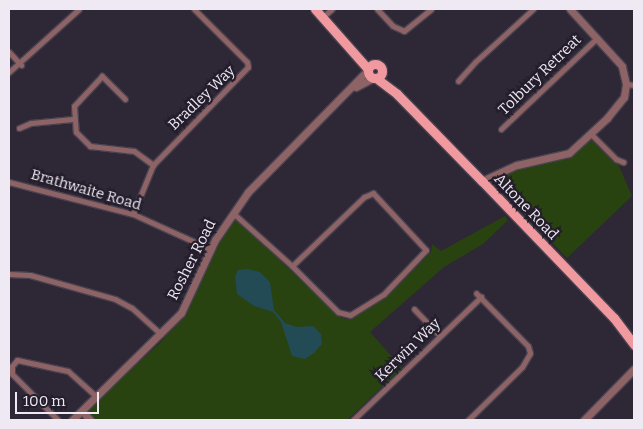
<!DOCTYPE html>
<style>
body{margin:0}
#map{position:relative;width:643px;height:429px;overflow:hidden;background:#2e2736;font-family:Bitter,serif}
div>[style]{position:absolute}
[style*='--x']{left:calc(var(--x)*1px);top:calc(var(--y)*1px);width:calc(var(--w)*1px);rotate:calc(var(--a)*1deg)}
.green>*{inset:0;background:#284310}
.water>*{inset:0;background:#224b55}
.roads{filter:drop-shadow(1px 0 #494250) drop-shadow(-1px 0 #494250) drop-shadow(0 1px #494250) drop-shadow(0 -1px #494250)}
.minor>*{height:5px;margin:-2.5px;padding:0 2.5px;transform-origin:2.5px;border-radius:2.5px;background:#8d6365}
.tertiary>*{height:7px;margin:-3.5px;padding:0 3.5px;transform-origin:3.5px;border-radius:3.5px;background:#8d6365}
.primary>*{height:9px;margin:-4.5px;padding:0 4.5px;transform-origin:4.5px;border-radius:4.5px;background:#f09a9f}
.primary>.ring{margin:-4.5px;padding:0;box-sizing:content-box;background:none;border:9px solid #f09a9f;border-radius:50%}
span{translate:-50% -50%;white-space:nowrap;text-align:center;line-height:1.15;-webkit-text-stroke:4.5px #241d2b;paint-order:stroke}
.street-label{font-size:15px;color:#eee9f3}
.frame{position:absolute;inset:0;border:10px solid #eee9f3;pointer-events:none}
.scale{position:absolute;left:15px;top:392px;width:84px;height:22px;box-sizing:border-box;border:2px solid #eee9f3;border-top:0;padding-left:6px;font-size:15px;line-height:18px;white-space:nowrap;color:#eee9f3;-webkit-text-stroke:4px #241d2b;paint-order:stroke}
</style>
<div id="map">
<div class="green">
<i style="clip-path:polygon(590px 133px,616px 159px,632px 196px,567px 258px,492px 181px,498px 174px,517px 165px,563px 156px)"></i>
<i style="clip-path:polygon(234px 216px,338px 316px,346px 319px,381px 301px,431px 252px,432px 244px,441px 251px,505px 216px,508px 220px,483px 244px,444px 267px,370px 332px,402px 368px,347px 420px,90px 420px,83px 413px,161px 342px,183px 314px)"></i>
</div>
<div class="water">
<i style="clip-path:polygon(247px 269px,260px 272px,270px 282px,274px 310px,285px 323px,297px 327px,313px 326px,321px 334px,322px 344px,314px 353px,305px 359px,292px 356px,281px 322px,273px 312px,254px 306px,237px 294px,235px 276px,238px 270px)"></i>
</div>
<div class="roads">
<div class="minor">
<i style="--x:377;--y:9;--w:23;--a:47"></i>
<i style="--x:393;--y:26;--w:12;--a:24"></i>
<i style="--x:404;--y:31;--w:35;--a:-39"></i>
<i style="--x:323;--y:17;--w:12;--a:-42"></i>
<i style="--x:9;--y:52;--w:18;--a:47"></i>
<i style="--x:9;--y:72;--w:94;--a:-42"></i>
<i style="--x:458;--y:81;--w:25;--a:-48"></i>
<i style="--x:475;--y:62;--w:79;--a:-42.4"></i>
<i style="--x:626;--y:84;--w:8;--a:7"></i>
<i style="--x:125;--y:99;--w:33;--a:-135"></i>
<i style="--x:102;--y:76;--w:41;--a:133"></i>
<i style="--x:74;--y:106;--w:26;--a:86"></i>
<i style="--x:76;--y:132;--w:20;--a:45"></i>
<i style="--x:90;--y:146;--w:44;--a:6.5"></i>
<i style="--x:134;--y:151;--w:24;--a:36"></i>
<i style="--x:19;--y:128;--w:13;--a:-23"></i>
<i style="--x:31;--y:123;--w:42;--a:-5.4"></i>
<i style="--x:501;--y:129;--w:132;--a:-43.5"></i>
<i style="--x:590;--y:133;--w:37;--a:45"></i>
<i style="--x:616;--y:159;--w:8;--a:23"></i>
<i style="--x:9;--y:182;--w:128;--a:14.5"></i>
<i style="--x:133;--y:214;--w:85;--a:24.4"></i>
<i style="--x:233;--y:213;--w:79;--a:41.9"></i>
<i style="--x:292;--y:266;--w:100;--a:-43.8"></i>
<i style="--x:364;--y:197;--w:10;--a:-24"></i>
<i style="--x:373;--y:193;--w:78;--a:47.1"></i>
<i style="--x:426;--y:250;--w:61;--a:133.7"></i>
<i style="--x:384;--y:294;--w:40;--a:148"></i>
<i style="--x:350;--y:315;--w:12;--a:-166"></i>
<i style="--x:338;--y:312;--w:65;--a:-135"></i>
<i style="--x:133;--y:214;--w:53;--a:-67.8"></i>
<i style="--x:153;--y:165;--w:136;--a:-45.9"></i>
<i style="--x:248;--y:67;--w:5;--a:-101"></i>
<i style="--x:247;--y:62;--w:75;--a:-135"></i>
<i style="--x:9;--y:274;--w:21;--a:3"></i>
<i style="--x:30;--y:275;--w:88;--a:15.8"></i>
<i style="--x:115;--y:299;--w:19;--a:28"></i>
<i style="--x:132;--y:308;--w:39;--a:42"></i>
<i style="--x:414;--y:309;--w:37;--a:46"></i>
<i style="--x:58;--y:420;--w:65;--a:-135"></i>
<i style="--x:12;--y:374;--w:8;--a:-90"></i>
<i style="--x:12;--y:366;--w:8;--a:-50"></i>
<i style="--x:17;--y:360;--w:52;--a:12.2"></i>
<i style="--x:68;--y:371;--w:39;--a:42"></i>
<i style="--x:353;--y:420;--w:178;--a:-43.9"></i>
<i style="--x:468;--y:420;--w:76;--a:-44.5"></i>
<i style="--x:522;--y:367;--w:16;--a:-60"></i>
<i style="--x:530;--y:353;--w:7;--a:-106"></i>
<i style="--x:528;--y:346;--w:74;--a:-134.5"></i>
</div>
<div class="tertiary">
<i style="--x:356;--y:87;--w:19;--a:-28"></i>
<i style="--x:482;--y:181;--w:38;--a:-25"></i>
<i style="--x:517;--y:165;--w:53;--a:-13"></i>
<i style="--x:569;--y:153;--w:52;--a:-42.6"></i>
<i style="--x:607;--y:118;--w:27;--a:-51"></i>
<i style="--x:624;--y:97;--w:13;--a:-81"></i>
<i style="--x:626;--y:84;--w:18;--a:-103"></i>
<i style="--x:622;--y:66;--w:77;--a:-132.4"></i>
<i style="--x:82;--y:411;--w:12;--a:48"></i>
<i style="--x:72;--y:420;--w:153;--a:-44.5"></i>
<i style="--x:181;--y:313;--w:81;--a:-65"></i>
<i style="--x:215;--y:240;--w:58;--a:-55.5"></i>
<i style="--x:248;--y:192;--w:171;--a:-45.5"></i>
<i style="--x:584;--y:420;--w:71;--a:-45.6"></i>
</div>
<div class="primary">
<i style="--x:315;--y:9;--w:80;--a:48.5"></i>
<i class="ring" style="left:368px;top:64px;width:5px;height:5px"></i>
<i style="--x:376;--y:78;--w:26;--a:37"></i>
<i style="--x:397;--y:94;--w:122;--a:45.7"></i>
<i style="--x:482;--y:181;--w:190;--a:46.1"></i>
<i style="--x:614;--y:318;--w:34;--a:53"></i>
</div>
</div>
<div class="street-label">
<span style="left:540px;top:75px;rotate:-44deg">Tolbury Retreat</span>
<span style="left:202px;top:98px;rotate:-44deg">Bradley Way</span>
<span style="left:86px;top:190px;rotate:16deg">Brathwaite Road</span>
<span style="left:526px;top:207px;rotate:46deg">Altone Road</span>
<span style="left:192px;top:260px;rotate:-63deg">Rosher Road</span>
<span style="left:408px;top:350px;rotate:-44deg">Kerwin Way</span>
</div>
<div class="frame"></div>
<div class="scale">100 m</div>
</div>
